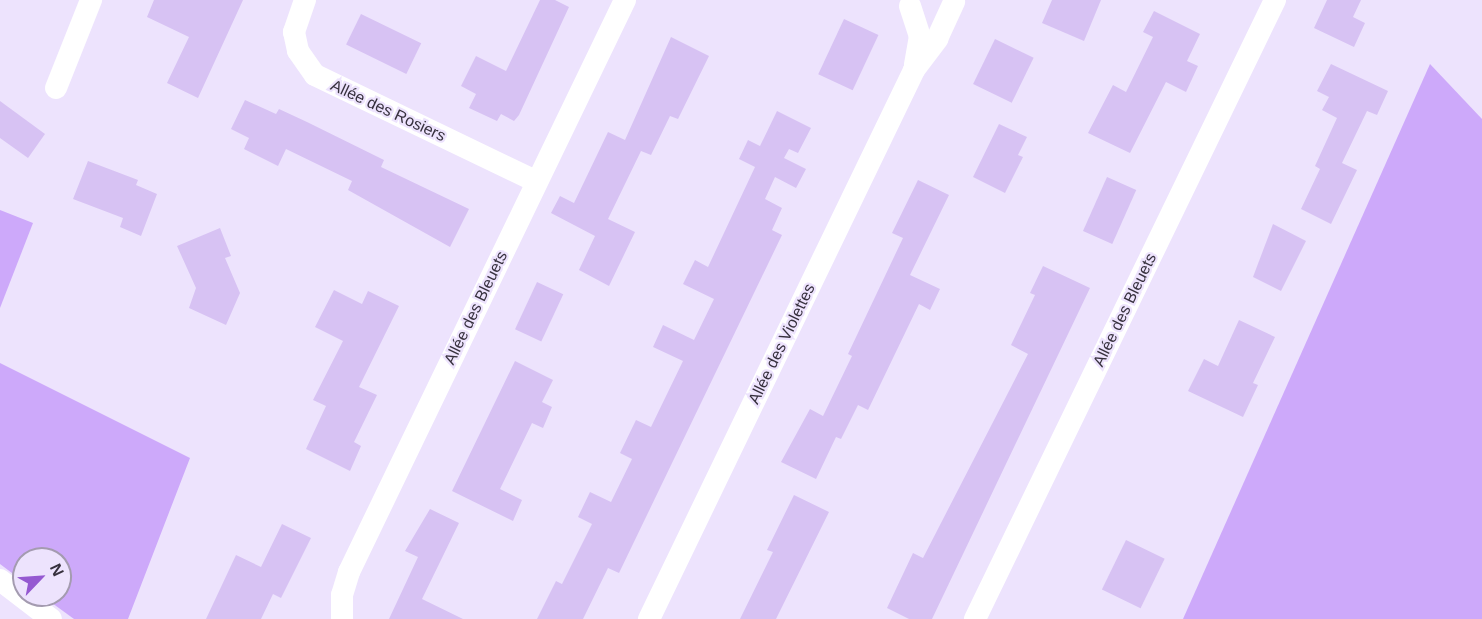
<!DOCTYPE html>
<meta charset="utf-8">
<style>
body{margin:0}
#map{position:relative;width:1482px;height:619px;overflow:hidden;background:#ede3fd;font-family:Helvetica,sans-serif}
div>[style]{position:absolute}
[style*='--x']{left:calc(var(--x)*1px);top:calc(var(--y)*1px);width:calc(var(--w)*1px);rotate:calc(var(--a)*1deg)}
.green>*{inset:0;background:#cda9fa}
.building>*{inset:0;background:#d7c2f3;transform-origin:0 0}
.minor>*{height:22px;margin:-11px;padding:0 11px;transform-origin:11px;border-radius:11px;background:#fff}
span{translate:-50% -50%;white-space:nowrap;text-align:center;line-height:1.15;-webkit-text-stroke:4.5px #ede3fd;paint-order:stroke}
.street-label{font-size:16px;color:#36303d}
.north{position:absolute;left:12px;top:547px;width:60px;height:60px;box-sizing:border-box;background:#ede3fd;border:2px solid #a49bb0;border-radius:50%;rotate:65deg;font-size:16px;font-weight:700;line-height:24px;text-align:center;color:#36303d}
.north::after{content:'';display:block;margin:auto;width:21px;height:27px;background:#9559d1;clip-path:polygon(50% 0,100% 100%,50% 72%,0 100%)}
</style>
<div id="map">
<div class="green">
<i style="clip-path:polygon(1430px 64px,1482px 119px,1482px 619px,1183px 619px)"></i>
<i style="clip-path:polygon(0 210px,33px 223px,0 308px)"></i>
<i style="clip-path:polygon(0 363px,190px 458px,128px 619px,74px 619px,41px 595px,60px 595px,60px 559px,24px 559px,24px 582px,0 564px)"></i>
</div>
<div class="building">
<i style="clip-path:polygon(154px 0,243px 0,198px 98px,167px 83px,189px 37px,147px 17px)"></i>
<i style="clip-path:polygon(540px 0,555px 0,569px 7px,519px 115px,514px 121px,501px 114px,497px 121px,469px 108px,476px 94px,461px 86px,476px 56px,506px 71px)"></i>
<i style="clip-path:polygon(1052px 0,1101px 0,1084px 41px,1042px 23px)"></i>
<i style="clip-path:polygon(1327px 0,1361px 0,1353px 17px,1365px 23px,1354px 47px,1314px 28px)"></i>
<i style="clip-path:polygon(1154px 11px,1200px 34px,1187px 61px,1198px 66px,1186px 92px,1166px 82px,1130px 153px,1088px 133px,1113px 85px,1126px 92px,1153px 37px,1143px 32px)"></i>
<i style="left:361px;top:14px;width:67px;height:34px;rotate:26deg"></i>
<i style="left:844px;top:19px;width:38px;height:61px;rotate:25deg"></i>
<i style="clip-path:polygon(671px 37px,709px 56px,678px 119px,670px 116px,651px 155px,641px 151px,608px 219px,635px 232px,609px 286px,579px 270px,595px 236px,551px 213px,560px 196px,574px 203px,608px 132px,625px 140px)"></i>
<i style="left:995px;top:39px;width:43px;height:50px;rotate:26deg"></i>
<i style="clip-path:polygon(1331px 64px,1388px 91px,1377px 115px,1367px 111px,1342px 163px,1357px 170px,1331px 224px,1301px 209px,1320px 169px,1315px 166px,1337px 118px,1322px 110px,1329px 97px,1317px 91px)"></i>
<i style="clip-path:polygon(245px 100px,276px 114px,279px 109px,307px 122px,384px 160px,381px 167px,469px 209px,450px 247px,348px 190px,352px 181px,286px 149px,278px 166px,244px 149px,249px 138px,231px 129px)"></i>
<i style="clip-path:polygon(0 101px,45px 134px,28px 158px,0 138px)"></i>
<i style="clip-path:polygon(777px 111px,811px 128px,798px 153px,789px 149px,784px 158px,806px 169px,796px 188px,775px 177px,765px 199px,782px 208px,772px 230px,782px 235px,619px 573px,608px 568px,583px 619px,537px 619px,556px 581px,562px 584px,592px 524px,578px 517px,590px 492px,611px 502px,632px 459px,620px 453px,636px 420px,651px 427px,683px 361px,653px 347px,663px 325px,694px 340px,714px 299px,683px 284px,695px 260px,708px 267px,755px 167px,739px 159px,748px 140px,760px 146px)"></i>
<i style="clip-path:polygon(999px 124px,1027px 137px,1018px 155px,1023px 157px,1005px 193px,973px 177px)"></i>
<i style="clip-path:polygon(88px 161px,138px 180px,136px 185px,157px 194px,141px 236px,120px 227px,123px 218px,73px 199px)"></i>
<i style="left:1107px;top:177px;width:32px;height:59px;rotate:24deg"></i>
<i style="clip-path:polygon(918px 180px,949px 195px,910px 275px,940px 289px,930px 310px,919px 304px,868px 410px,858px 405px,841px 439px,836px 437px,816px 479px,781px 462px,810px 409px,823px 416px,852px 356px,848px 354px,903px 238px,892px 233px)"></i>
<i style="clip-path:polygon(1273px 224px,1306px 241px,1281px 291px,1253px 277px)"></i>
<i style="clip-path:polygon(220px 228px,231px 256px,225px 258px,240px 293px,226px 325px,189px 308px,196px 288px,177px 246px)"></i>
<i style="clip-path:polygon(1043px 266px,1090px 288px,932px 619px,909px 619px,887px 608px,913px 553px,923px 558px,1028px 354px,1011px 345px,1035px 295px,1030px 293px)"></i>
<i style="left:537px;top:282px;width:29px;height:52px;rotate:25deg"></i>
<i style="clip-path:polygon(334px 290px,362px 304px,368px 291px,399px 306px,359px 387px,377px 395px,354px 442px,361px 446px,350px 471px,306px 449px,326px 406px,313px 400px,343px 341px,315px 327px)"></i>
<i style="clip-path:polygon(1239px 320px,1275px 337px,1253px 383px,1258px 385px,1243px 417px,1188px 391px,1204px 359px,1218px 366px)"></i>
<i style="clip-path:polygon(515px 361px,553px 380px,542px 402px,552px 407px,543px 428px,532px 423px,500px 489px,522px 500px,513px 521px,452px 491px)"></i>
<i style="clip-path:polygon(794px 495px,829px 512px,776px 619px,740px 619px,773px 552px,767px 550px)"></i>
<i style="clip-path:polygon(430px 509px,459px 523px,422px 599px,463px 619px,389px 619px,418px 557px,405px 551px)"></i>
<i style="clip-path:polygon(282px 524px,311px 538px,281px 598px,273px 594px,261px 619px,206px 619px,236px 555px,261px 567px)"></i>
<i style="left:1126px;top:540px;width:43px;height:55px;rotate:26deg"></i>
</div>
<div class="minor">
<i style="--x:305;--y:0;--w:34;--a:109"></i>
<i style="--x:294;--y:32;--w:19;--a:78"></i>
<i style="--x:298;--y:51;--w:29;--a:55"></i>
<i style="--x:315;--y:75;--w:246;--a:25.7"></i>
<i style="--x:910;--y:6;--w:32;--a:72"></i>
<i style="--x:920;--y:36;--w:29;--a:100"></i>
<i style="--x:56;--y:88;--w:95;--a:-68.3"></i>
<i style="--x:0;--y:580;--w:64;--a:37.4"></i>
<i style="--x:342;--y:619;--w:24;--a:-90"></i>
<i style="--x:342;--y:595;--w:24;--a:-73"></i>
<i style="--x:349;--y:572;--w:635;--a:-64.24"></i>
<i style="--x:649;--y:619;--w:610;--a:-64.23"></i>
<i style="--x:914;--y:70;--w:39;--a:-53"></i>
<i style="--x:937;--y:39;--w:41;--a:-65.3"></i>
<i style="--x:975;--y:619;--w:688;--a:-64.14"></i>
</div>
<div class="street-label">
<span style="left:388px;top:111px;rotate:25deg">Allée des Rosiers</span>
<span style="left:476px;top:308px;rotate:-64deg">Allée des Bleuets</span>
<span style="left:1125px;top:310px;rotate:-64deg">Allée des Bleuets</span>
<span style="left:782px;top:344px;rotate:-64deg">Allée des Violettes</span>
</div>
<div class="north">N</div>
</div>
